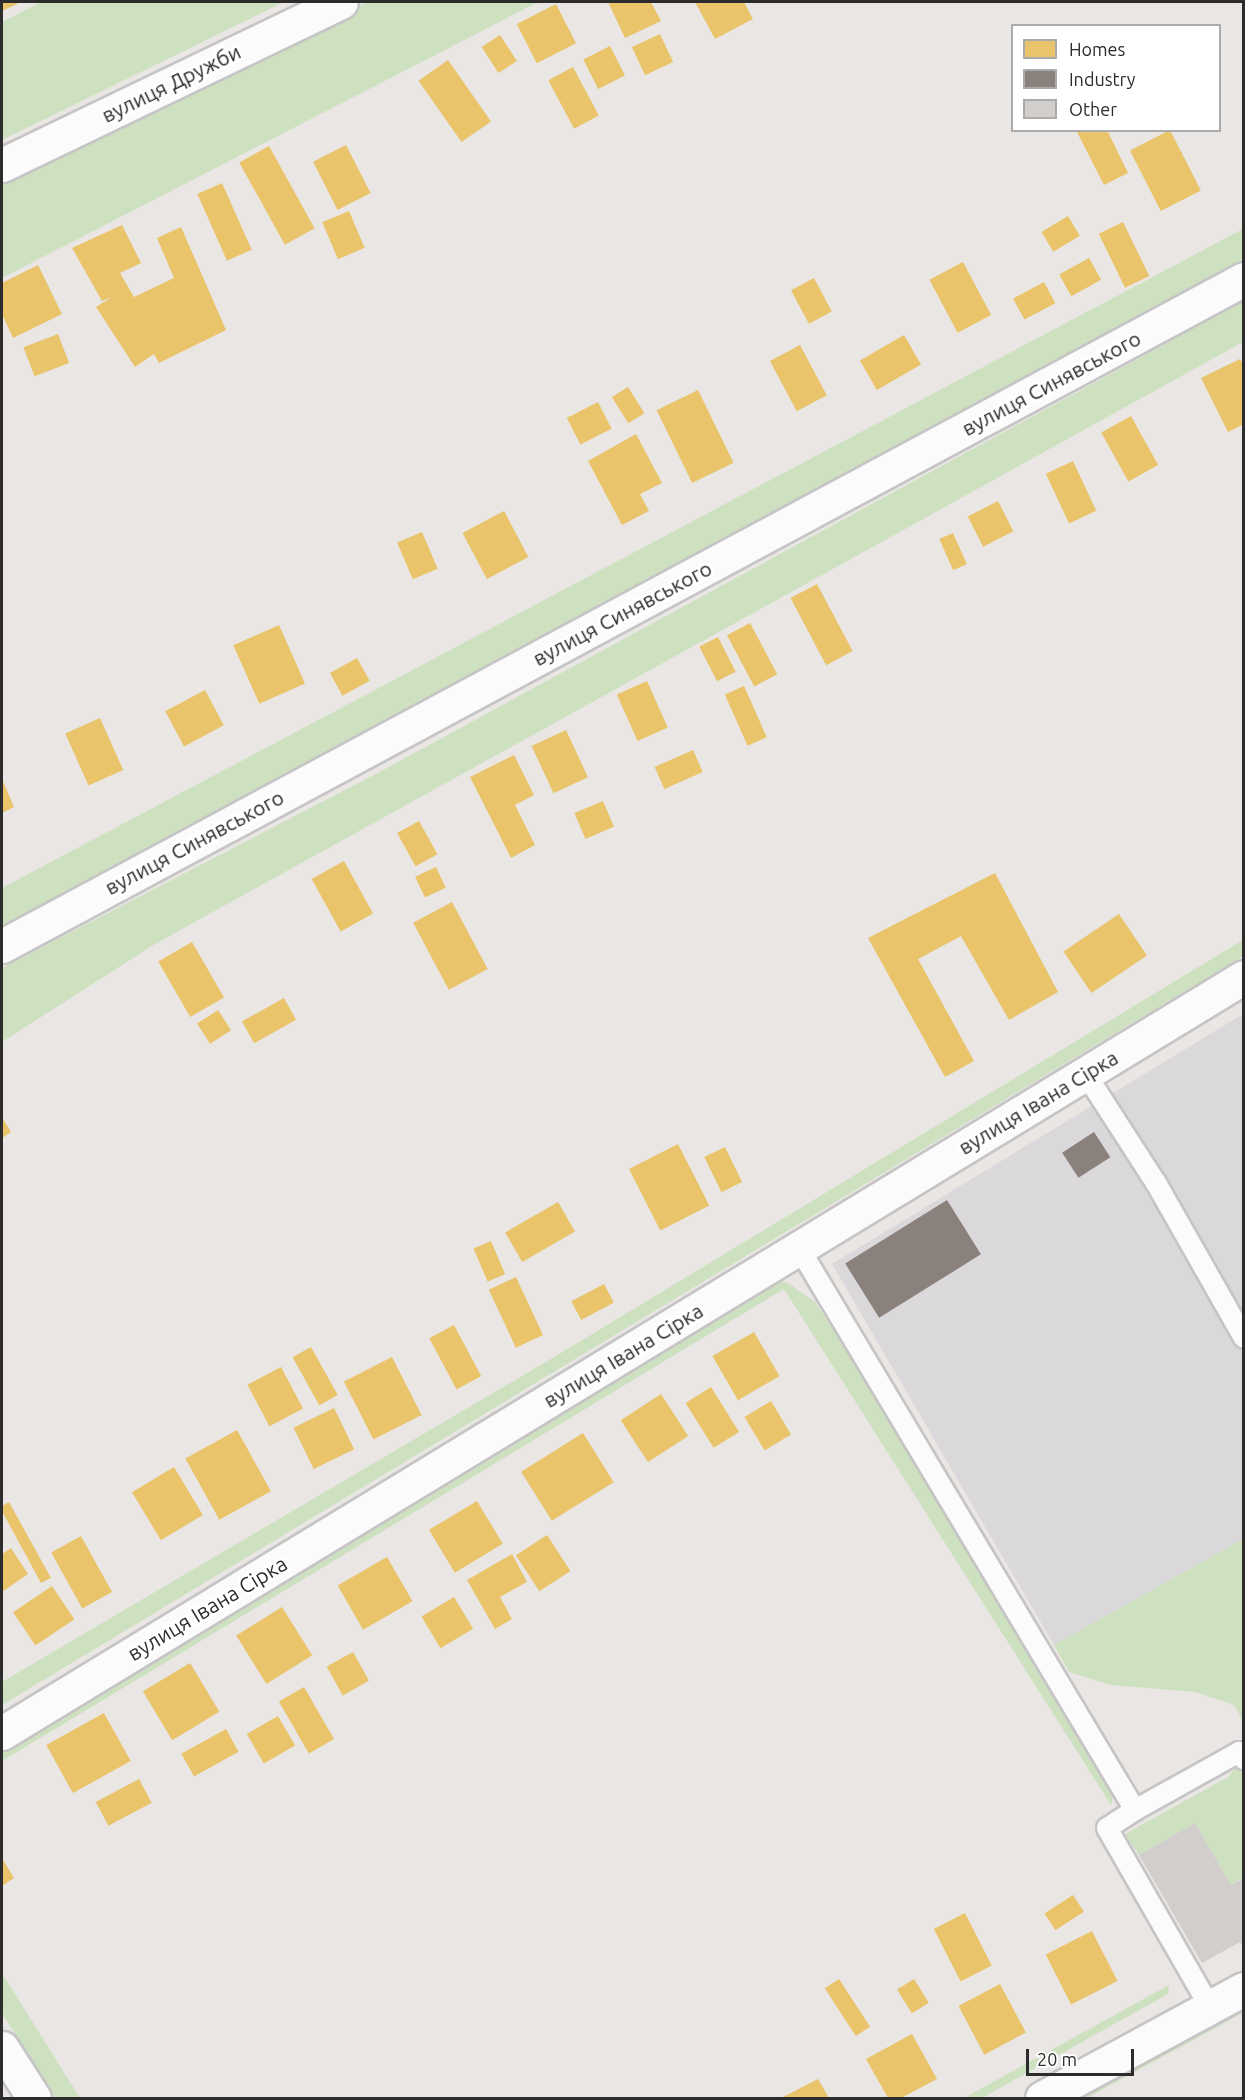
<!DOCTYPE html>
<meta charset="utf-8">
<style>
body{margin:0}
#map{position:relative;width:1245px;height:2100px;overflow:hidden;background:#e9e6e3;font-family:Ubuntu,sans-serif}
div>[style]{position:absolute}
[style*='--x']{left:calc(var(--x)*1px);top:calc(var(--y)*1px);width:calc(var(--w)*1px);rotate:calc(var(--a)*1deg)}
.industrial>*{inset:0;background:#dad8da}
.green>*{inset:0;background:#cde1c0}
.homes>*{inset:0;background:#e9c46a;transform-origin:0 0}
.industry>*{inset:0;background:#8a817c;transform-origin:0 0}
.building>*{inset:0;background:#d1cecc}
.roads{filter:drop-shadow(2px 0 #c6c4c5) drop-shadow(-2px 0 #c6c4c5) drop-shadow(0 2px #c6c4c5) drop-shadow(0 -2px #c6c4c5)}
.lane>*{height:20px;margin:-10px;padding:0 10px;transform-origin:10px;border-radius:10px;background:#fcfbfb}
.street>*{height:33px;margin:-16.5px;padding:0 16.5px;transform-origin:16.5px;border-radius:16.5px;background:#fcfbfb}
.secondary>*{height:33px;margin:-16.5px;padding:0 16.5px;transform-origin:16.5px;border-radius:16.5px;background:#fcfbfb}
span{translate:-50% -50%;white-space:nowrap;text-align:center;line-height:1.15;-webkit-text-stroke:6px #fff;paint-order:stroke}
.street-label{font-size:21px;color:#2c2c2c}
.frame{position:absolute;inset:0;border:3px solid #2c2c2c;pointer-events:none}
.legend{position:absolute;left:1011px;top:24px;width:210px;height:108px;box-sizing:border-box;background:#fff;border:2px solid #ababab;margin:0;padding:8px 10px;list-style:none;font-size:18px;color:#2c2c2c}
.legend li{display:flex;align-items:center;gap:12px;height:30px}
.legend b{width:30px;border:2px solid #ababab}
.scale{position:absolute;left:1026px;top:2049px;width:108px;height:27px;box-sizing:border-box;border:3px solid #2c2c2c;border-top:0;padding-left:8px;font-size:18px;line-height:21px;white-space:nowrap;color:#2c2c2c;-webkit-text-stroke:4px #fff;paint-order:stroke}
</style>
<div id="map">
<div class="industrial">
<i style="clip-path:polygon(1243px 1014px,1243px 1539px,1054px 1645px,832px 1264px)"></i>
</div>
<div class="green">
<i style="clip-path:polygon(41px 2px,284px 2px,2px 140px,2px 22px)"></i>
<i style="clip-path:polygon(368px 2px,538px 2px,2px 278px,2px 180px)"></i>
<i style="clip-path:polygon(1243px 229px,1243px 263px,2px 938px,2px 888px)"></i>
<i style="clip-path:polygon(1243px 297px,1243px 342px,155px 944px,2px 1042px,2px 968px,374px 775px,1162px 346px)"></i>
<i style="clip-path:polygon(1243px 940px,1243px 956px,2px 1705px,2px 1682px,561px 1353px)"></i>
<i style="clip-path:polygon(778px 1281px,788px 1283px,815px 1302px,901px 1432px,1114px 1793px,1111px 1805px,784px 1289px,2px 1761px,2px 1749px)"></i>
<i style="clip-path:polygon(1243px 1539px,1243px 1722px,1234px 1705px,1195px 1692px,1111px 1685px,1069px 1672px,1054px 1645px)"></i>
<i style="clip-path:polygon(1243px 1758px,1243px 1878px,1231px 1885px,1195px 1823px,1139px 1855px,1125px 1834px,1228px 1777px)"></i>
<i style="clip-path:polygon(2px 1973px,80px 2098px,55px 2098px,2px 2013px)"></i>
<i style="clip-path:polygon(1169px 1985px,1168px 1994px,982px 2098px,964px 2098px)"></i>
<i style="clip-path:polygon(1243px 1997px,1243px 2013px,1087px 2098px,1060px 2098px)"></i>
</div>
<div class="homes">
<i style="clip-path:polygon(2px 2px,21px 2px,2px 11px)"></i>
<i style="clip-path:polygon(608px 2px,651px 2px,661px 21px,625px 38px)"></i>
<i style="clip-path:polygon(695px 2px,744px 2px,753px 19px,715px 39px)"></i>
<i style="left:556px;top:4px;width:44px;height:44px;rotate:63deg"></i>
<i style="left:660px;top:34px;width:31px;height:31px;rotate:65deg"></i>
<i style="left:500px;top:35px;width:31px;height:22px;rotate:57deg"></i>
<i style="left:610px;top:46px;width:33px;height:30px;rotate:63deg"></i>
<i style="left:448px;top:60px;width:75px;height:36px;rotate:55deg"></i>
<i style="left:573px;top:67px;width:55px;height:28px;rotate:62deg"></i>
<i style="clip-path:polygon(1076px 130px,1107px 130px,1128px 173px,1104px 185px)"></i>
<i style="left:1170px;top:130px;width:68px;height:45px;rotate:63deg"></i>
<i style="left:346px;top:145px;width:54px;height:37px;rotate:63deg"></i>
<i style="left:269px;top:146px;width:94px;height:34px;rotate:61deg"></i>
<i style="left:222px;top:183px;width:73px;height:27px;rotate:66deg"></i>
<i style="left:349px;top:211px;width:40px;height:29px;rotate:67deg"></i>
<i style="left:1068px;top:216px;width:23px;height:31px;rotate:59deg"></i>
<i style="left:1123px;top:222px;width:60px;height:27px;rotate:64deg"></i>
<i style="clip-path:polygon(122px 225px,141px 263px,120px 273px,134px 297px,174px 278px,157px 238px,181px 227px,226px 330px,159px 363px,154px 354px,135px 367px,96px 307px,112px 297px,102px 301px,72px 248px)"></i>
<i style="left:1089px;top:258px;width:25px;height:34px;rotate:61deg"></i>
<i style="left:963px;top:262px;width:60px;height:38px;rotate:62deg"></i>
<i style="clip-path:polygon(38px 265px,62px 314px,13px 338px,2px 314px,2px 283px)"></i>
<i style="left:814px;top:278px;width:38px;height:26px;rotate:62deg"></i>
<i style="left:1044px;top:282px;width:24px;height:35px;rotate:62deg"></i>
<i style="left:58px;top:334px;width:31px;height:37px;rotate:69deg"></i>
<i style="left:904px;top:335px;width:34px;height:51px;rotate:60deg"></i>
<i style="left:800px;top:345px;width:57px;height:34px;rotate:62deg"></i>
<i style="clip-path:polygon(1240px 359px,1244px 366px,1244px 424px,1228px 432px,1201px 378px)"></i>
<i style="left:628px;top:387px;width:31px;height:19px;rotate:58deg"></i>
<i style="left:698px;top:390px;width:81px;height:46px;rotate:64deg"></i>
<i style="left:598px;top:402px;width:30px;height:35px;rotate:63deg"></i>
<i style="left:1131px;top:416px;width:56px;height:34px;rotate:61deg"></i>
<i style="clip-path:polygon(636px 434px,662px 483px,640px 494px,649px 511px,622px 525px,588px 461px)"></i>
<i style="left:1073px;top:461px;width:55px;height:30px;rotate:65deg"></i>
<i style="left:998px;top:501px;width:34px;height:34px;rotate:63deg"></i>
<i style="left:504px;top:511px;width:52px;height:47px;rotate:62deg"></i>
<i style="left:422px;top:532px;width:40px;height:27px;rotate:67deg"></i>
<i style="left:953px;top:533px;width:34px;height:15px;rotate:66deg"></i>
<i style="left:817px;top:584px;width:76px;height:30px;rotate:62deg"></i>
<i style="left:750px;top:623px;width:58px;height:26px;rotate:62deg"></i>
<i style="left:279px;top:625px;width:64px;height:50px;rotate:66deg"></i>
<i style="left:718px;top:637px;width:39px;height:21px;rotate:63deg"></i>
<i style="left:357px;top:658px;width:26px;height:31px;rotate:61deg"></i>
<i style="left:647px;top:681px;width:51px;height:33px;rotate:66deg"></i>
<i style="left:744px;top:686px;width:56px;height:21px;rotate:66deg"></i>
<i style="left:205px;top:690px;width:40px;height:45px;rotate:62deg"></i>
<i style="left:100px;top:718px;width:57px;height:38px;rotate:66deg"></i>
<i style="left:566px;top:730px;width:52px;height:38px;rotate:65deg"></i>
<i style="left:693px;top:750px;width:24px;height:42px;rotate:66deg"></i>
<i style="clip-path:polygon(514px 755px,534px 795px,515px 805px,535px 845px,511px 858px,470px 777px)"></i>
<i style="clip-path:polygon(2px 779px,14px 807px,2px 813px)"></i>
<i style="left:603px;top:801px;width:28px;height:31px;rotate:67deg"></i>
<i style="left:419px;top:821px;width:38px;height:25px;rotate:61deg"></i>
<i style="left:344px;top:861px;width:60px;height:37px;rotate:61deg"></i>
<i style="left:436px;top:867px;width:23px;height:23px;rotate:65deg"></i>
<i style="clip-path:polygon(995px 873px,1058px 992px,1009px 1020px,961px 936px,918px 959px,974px 1061px,945px 1077px,868px 938px)"></i>
<i style="left:452px;top:902px;width:76px;height:44px;rotate:62deg"></i>
<i style="left:1119px;top:914px;width:50px;height:67px;rotate:56deg"></i>
<i style="left:192px;top:942px;width:64px;height:39px;rotate:60deg"></i>
<i style="left:284px;top:998px;width:25px;height:48px;rotate:61deg"></i>
<i style="left:218px;top:1010px;width:24px;height:25px;rotate:57deg"></i>
<i style="clip-path:polygon(2px 1117px,11px 1132px,2px 1138px)"></i>
<i style="left:678px;top:1144px;width:69px;height:55px;rotate:63deg"></i>
<i style="left:725px;top:1147px;width:39px;height:23px;rotate:64deg"></i>
<i style="left:558px;top:1202px;width:34px;height:61px;rotate:60deg"></i>
<i style="left:491px;top:1241px;width:36px;height:19px;rotate:67deg"></i>
<i style="left:516px;top:1277px;width:64px;height:30px;rotate:65deg"></i>
<i style="left:604px;top:1284px;width:21px;height:37px;rotate:62deg"></i>
<i style="left:454px;top:1325px;width:58px;height:28px;rotate:62deg"></i>
<i style="left:754px;top:1332px;width:51px;height:48px;rotate:60deg"></i>
<i style="left:311px;top:1347px;width:55px;height:21px;rotate:61deg"></i>
<i style="left:392px;top:1357px;width:65px;height:54px;rotate:63deg"></i>
<i style="left:281px;top:1367px;width:47px;height:38px;rotate:62deg"></i>
<i style="left:711px;top:1387px;width:53px;height:30px;rotate:58deg"></i>
<i style="left:661px;top:1394px;width:50px;height:48px;rotate:57deg"></i>
<i style="left:771px;top:1401px;width:39px;height:31px;rotate:59deg"></i>
<i style="left:334px;top:1408px;width:46px;height:45px;rotate:64deg"></i>
<i style="left:237px;top:1430px;width:70px;height:59px;rotate:61deg"></i>
<i style="left:583px;top:1433px;width:58px;height:73px;rotate:58deg"></i>
<i style="left:174px;top:1467px;width:56px;height:49px;rotate:59deg"></i>
<i style="left:477px;top:1501px;width:50px;height:56px;rotate:59deg"></i>
<i style="clip-path:polygon(9px 1502px,51px 1578px,41px 1583px,2px 1511px,2px 1506px)"></i>
<i style="left:547px;top:1535px;width:43px;height:37px;rotate:57deg"></i>
<i style="left:81px;top:1536px;width:64px;height:34px;rotate:61deg"></i>
<i style="clip-path:polygon(11px 1548px,28px 1574px,2px 1592px,2px 1554px)"></i>
<i style="clip-path:polygon(512px 1554px,527px 1582px,500px 1597px,512px 1619px,495px 1629px,467px 1580px)"></i>
<i style="left:387px;top:1557px;width:51px;height:57px;rotate:60deg"></i>
<i style="left:52px;top:1586px;width:40px;height:47px;rotate:56deg"></i>
<i style="left:454px;top:1597px;width:37px;height:38px;rotate:59deg"></i>
<i style="left:282px;top:1607px;width:57px;height:54px;rotate:58deg"></i>
<i style="left:353px;top:1652px;width:33px;height:30px;rotate:61deg"></i>
<i style="left:190px;top:1663px;width:57px;height:55px;rotate:59deg"></i>
<i style="left:304px;top:1687px;width:60px;height:29px;rotate:60deg"></i>
<i style="left:104px;top:1713px;width:55px;height:66px;rotate:61deg"></i>
<i style="left:278px;top:1716px;width:34px;height:36px;rotate:60deg"></i>
<i style="left:226px;top:1729px;width:26px;height:51px;rotate:61deg"></i>
<i style="left:139px;top:1779px;width:27px;height:49px;rotate:62deg"></i>
<i style="clip-path:polygon(2px 1858px,14px 1878px,2px 1886px)"></i>
<i style="left:1073px;top:1895px;width:20px;height:34px;rotate:57deg"></i>
<i style="left:965px;top:1913px;width:59px;height:35px;rotate:63deg"></i>
<i style="left:1092px;top:1931px;width:56px;height:52px;rotate:63deg"></i>
<i style="left:839px;top:1979px;width:57px;height:17px;rotate:57deg"></i>
<i style="left:914px;top:1979px;width:28px;height:20px;rotate:58deg"></i>
<i style="left:1000px;top:1984px;width:55px;height:47px;rotate:62deg"></i>
<i style="clip-path:polygon(912px 2034px,937px 2079px,901px 2098px,888px 2098px,866px 2059px)"></i>
<i style="clip-path:polygon(818px 2079px,829px 2098px,781px 2098px)"></i>
</div>
<div class="industry">
<i style="left:1094px;top:1132px;width:30px;height:38px;rotate:57deg"></i>
<i style="left:947px;top:1200px;width:64px;height:120px;rotate:58deg"></i>
</div>
<div class="building">
<i style="clip-path:polygon(1195px 1823px,1231px 1885px,1244px 1878px,1244px 1949px,1240px 1942px,1202px 1963px,1139px 1855px)"></i>
</div>
<div class="roads">
<div class="lane">
<i style="--x:1085;--y:1073;--w:131;--a:57.2"></i>
<i style="--x:1156;--y:1183;--w:178;--a:60.4"></i>
<i style="--x:799;--y:1248;--w:655;--a:59.13"></i>
<i style="--x:1135;--y:1810;--w:33;--a:147"></i>
<i style="--x:1107;--y:1828;--w:207;--a:60.1"></i>
<i style="--x:1135;--y:1810;--w:119;--a:-29.1"></i>
<i style="--x:1239;--y:1752;--w:9;--a:54"></i>
</div>
<div class="street">
<i style="--x:2;--y:946;--w:1410;--a:-28.24"></i>
<i style="--x:2;--y:1733;--w:1454;--a:-31.33"></i>
<i style="--x:2;--y:2048;--w:59;--a:57.4"></i>
<i style="--x:1042;--y:2098;--w:230;--a:-28.4"></i>
</div>
<div class="secondary">
<i style="--x:2;--y:165;--w:376;--a:-25.7"></i>
</div>
</div>
<div class="street-label">
<span style="left:171px;top:83px;rotate:-26deg">вулиця Дружби</span>
<span style="left:1051px;top:383px;rotate:-28deg">вулиця Синявського</span>
<span style="left:622px;top:613px;rotate:-28deg">вулиця Синявського</span>
<span style="left:194px;top:842px;rotate:-28deg">вулиця Синявського</span>
<span style="left:1038px;top:1102px;rotate:-31deg">вулиця Івана Сірка</span>
<span style="left:623px;top:1355px;rotate:-31deg">вулиця Івана Сірка</span>
<span style="left:207px;top:1608px;rotate:-31deg">вулиця Івана Сірка</span>
</div>
<div class="frame"></div>
<ul class="legend">
<li><b style="height:16px;background:#e9c46a"></b>Homes</li>
<li><b style="height:16px;background:#8a817c"></b>Industry</li>
<li><b style="height:16px;background:#d1cecc"></b>Other</li>
</ul>
<div class="scale">20 m</div>
</div>
